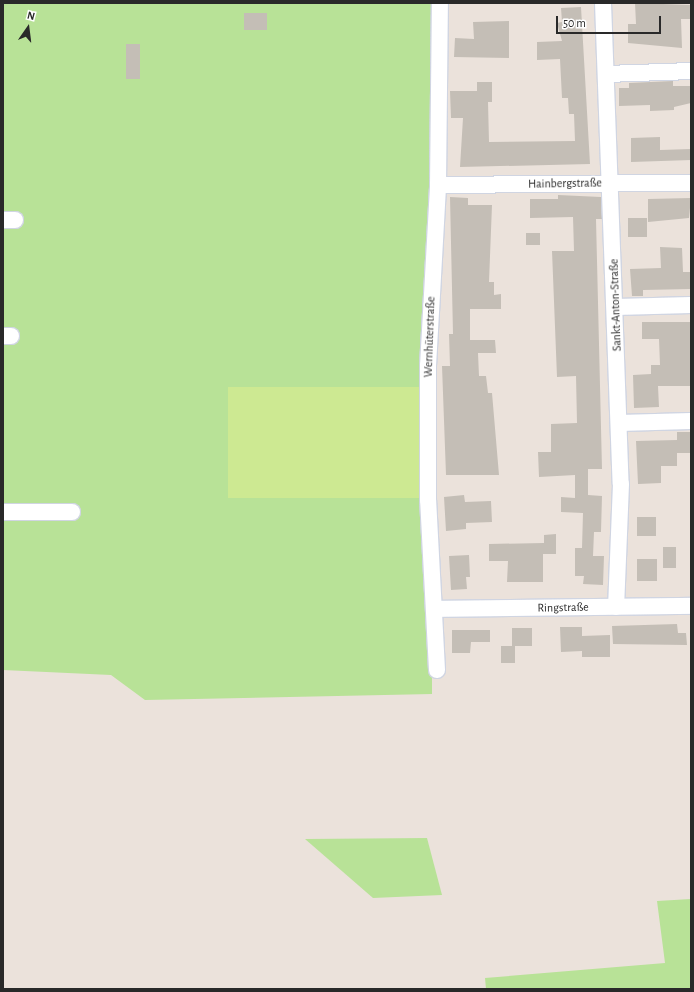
<!DOCTYPE html>
<meta charset="utf-8">
<style>
body{margin:0}
#map{position:relative;width:694px;height:992px;overflow:hidden;background:#ebe2db;font-family:"Alegreya Sans",sans-serif}
div>[style]{position:absolute}
[style*='--x']{left:calc(var(--x)*1px);top:calc(var(--y)*1px);width:calc(var(--w)*1px);rotate:calc(var(--a)*1deg)}
.green>*{inset:0;background:#b8e297}
.pitch>*{inset:0;background:#cde992;transform-origin:0 0}
.building>*{inset:0;background:#c4beb6;transform-origin:0 0}
.roads{filter:drop-shadow(1px 0 #d0d5e2) drop-shadow(-1px 0 #d0d5e2) drop-shadow(0 1px #d0d5e2) drop-shadow(0 -1px #d0d5e2)}
.minor>*{height:16px;margin:-8px;padding:0 8px;transform-origin:8px;border-radius:8px;background:#fff}
span{translate:-50% -50%;white-space:nowrap;text-align:center;line-height:1.15;-webkit-text-stroke:3.5px #fff;paint-order:stroke}
.street-label{font-size:12px;color:#292929}
.frame{position:absolute;inset:0;border:4px solid #292929;pointer-events:none}
.north{position:absolute;left:8px;top:8px;width:40px;height:40px;-webkit-text-stroke:3px #fff;paint-order:stroke;rotate:14deg;font-size:11px;font-weight:700;line-height:16px;text-align:center;color:#292929}
.north::after{content:'';display:block;margin:auto;width:14px;height:18px;background:#292929;clip-path:polygon(50% 0,100% 100%,50% 72%,0 100%)}
.scale{position:absolute;left:556px;top:16px;width:105px;height:18px;box-sizing:border-box;border:2px solid #292929;border-top:0;padding-left:5px;font-size:12px;line-height:14px;white-space:nowrap;color:#292929;-webkit-text-stroke:3px #fff;paint-order:stroke}
</style>
<div id="map">
<div class="green">
<i style="clip-path:polygon(3px 3px,434px 3px,431px 43px,432px 694px,145px 700px,111px 675px,3px 670px)"></i>
<i style="clip-path:polygon(427px 838px,442px 895px,373px 898px,305px 839px)"></i>
<i style="clip-path:polygon(691px 899px,691px 989px,486px 989px,485px 978px,665px 963px,657px 901px)"></i>
</div>
<div class="pitch">
<i style="left:228px;top:387px;width:194px;height:111px"></i>
</div>
<div class="building">
<i style="clip-path:polygon(635px 3px,691px 5px,690px 19px,681px 19px,682px 48px,628px 43px,628px 24px,636px 24px)"></i>
<i style="clip-path:polygon(581px 7px,590px 164px,460px 167px,463px 118px,451px 118px,450px 91px,477px 91px,477px 82px,492px 82px,492px 102px,488px 102px,489px 142px,575px 141px,574px 114px,569px 114px,568px 98px,562px 98px,560px 59px,537px 60px,537px 42px,562px 41px,557px 23px,562px 22px,561px 8px)"></i>
<i style="left:244px;top:13px;width:23px;height:17px"></i>
<i style="clip-path:polygon(509px 21px,509px 58px,454px 57px,455px 38px,474px 39px,473px 22px)"></i>
<i style="left:126px;top:44px;width:14px;height:35px"></i>
<i style="clip-path:polygon(673px 81px,673px 86px,691px 86px,691px 103px,674px 107px,674px 110px,650px 111px,650px 105px,619px 106px,619px 88px,629px 88px,629px 83px)"></i>
<i style="clip-path:polygon(660px 137px,660px 150px,691px 149px,691px 160px,631px 162px,631px 138px)"></i>
<i style="clip-path:polygon(558px 195px,601px 197px,602px 219px,596px 219px,602px 469px,588px 469px,588px 495px,602px 496px,601px 532px,594px 532px,593px 556px,604px 556px,603px 585px,583px 584px,584px 576px,575px 576px,575px 548px,582px 548px,583px 513px,561px 512px,561px 497px,575px 498px,575px 475px,539px 477px,538px 452px,551px 452px,551px 424px,577px 423px,576px 376px,557px 377px,552px 251px,574px 251px,573px 217px,530px 218px,530px 199px,558px 199px)"></i>
<i style="clip-path:polygon(450px 197px,468px 198px,468px 205px,492px 205px,489px 282px,494px 282px,494px 295px,501px 294px,501px 309px,470px 309px,470px 340px,495px 340px,496px 353px,478px 353px,479px 376px,486px 376px,488px 393px,492px 393px,499px 475px,446px 475px,442px 366px,450px 366px,449px 334px,453px 334px)"></i>
<i style="clip-path:polygon(691px 198px,689px 218px,648px 222px,648px 199px)"></i>
<i style="left:647px;top:218px;width:19px;height:19px;rotate:90deg"></i>
<i style="left:526px;top:233px;width:14px;height:12px"></i>
<i style="clip-path:polygon(660px 247px,682px 248px,683px 272px,691px 272px,691px 289px,643px 290px,643px 296px,632px 296px,630px 269px,661px 268px)"></i>
<i style="clip-path:polygon(642px 322px,691px 322px,691px 386px,658px 386px,659px 407px,634px 408px,633px 375px,651px 374px,651px 365px,660px 365px,659px 339px,642px 339px)"></i>
<i style="clip-path:polygon(677px 432px,691px 432px,691px 453px,677px 453px,677px 466px,661px 466px,661px 483px,638px 484px,636px 441px,677px 440px)"></i>
<i style="clip-path:polygon(464px 495px,465px 502px,491px 501px,492px 522px,466px 523px,466px 529px,446px 531px,444px 497px)"></i>
<i style="left:637px;top:517px;width:19px;height:19px"></i>
<i style="clip-path:polygon(556px 534px,556px 554px,543px 554px,543px 582px,507px 582px,508px 561px,489px 561px,489px 544px,544px 543px,544px 535px)"></i>
<i style="left:663px;top:547px;width:13px;height:21px"></i>
<i style="clip-path:polygon(469px 555px,470px 577px,466px 577px,467px 589px,451px 590px,449px 556px)"></i>
<i style="left:637px;top:559px;width:20px;height:22px"></i>
<i style="clip-path:polygon(677px 624px,678px 633px,686px 633px,687px 645px,613px 644px,612px 626px)"></i>
<i style="clip-path:polygon(560px 627px,582px 627px,582px 636px,610px 635px,610px 657px,582px 657px,582px 651px,561px 652px)"></i>
<i style="left:512px;top:628px;width:20px;height:18px"></i>
<i style="clip-path:polygon(452px 630px,490px 630px,490px 642px,471px 642px,470px 653px,452px 653px)"></i>
<i style="left:501px;top:646px;width:14px;height:17px"></i>
</div>
<div class="roads">
<div class="minor">
<i style="--x:603;--y:3;--w:481;--a:87.9"></i>
<i style="--x:621;--y:484;--w:123;--a:92.3"></i>
<i style="--x:606;--y:74;--w:85;--a:-2"></i>
<i style="--x:438;--y:185;--w:253;--a:-0.5"></i>
<i style="--x:3;--y:220;--w:12;--a:0"></i>
<i style="--x:616;--y:307;--w:75;--a:-1.5"></i>
<i style="--x:3;--y:336;--w:8;--a:0"></i>
<i style="--x:619;--y:423;--w:72;--a:-1.6"></i>
<i style="--x:3;--y:512;--w:69;--a:0"></i>
<i style="--x:435;--y:609;--w:256;--a:-0.7"></i>
<i style="--x:437;--y:670;--w:170;--a:-93"></i>
<i style="--x:428;--y:500;--w:134;--a:-90"></i>
<i style="--x:428;--y:366;--w:181;--a:-86.8"></i>
<i style="--x:438;--y:185;--w:182;--a:-89.4"></i>
</div>
</div>
<div class="street-label">
<span style="left:565px;top:184px;rotate:-1deg">Hainbergstraße</span>
<span style="left:616px;top:305px;rotate:-92deg">Sankt-Anton-Straße</span>
<span style="left:430px;top:337px;rotate:-88deg">Wernhüterstraße</span>
<span style="left:563px;top:608px;rotate:-1deg">Ringstraße</span>
</div>
<div class="frame"></div>
<div class="north">N</div>
<div class="scale">50 m</div>
</div>
